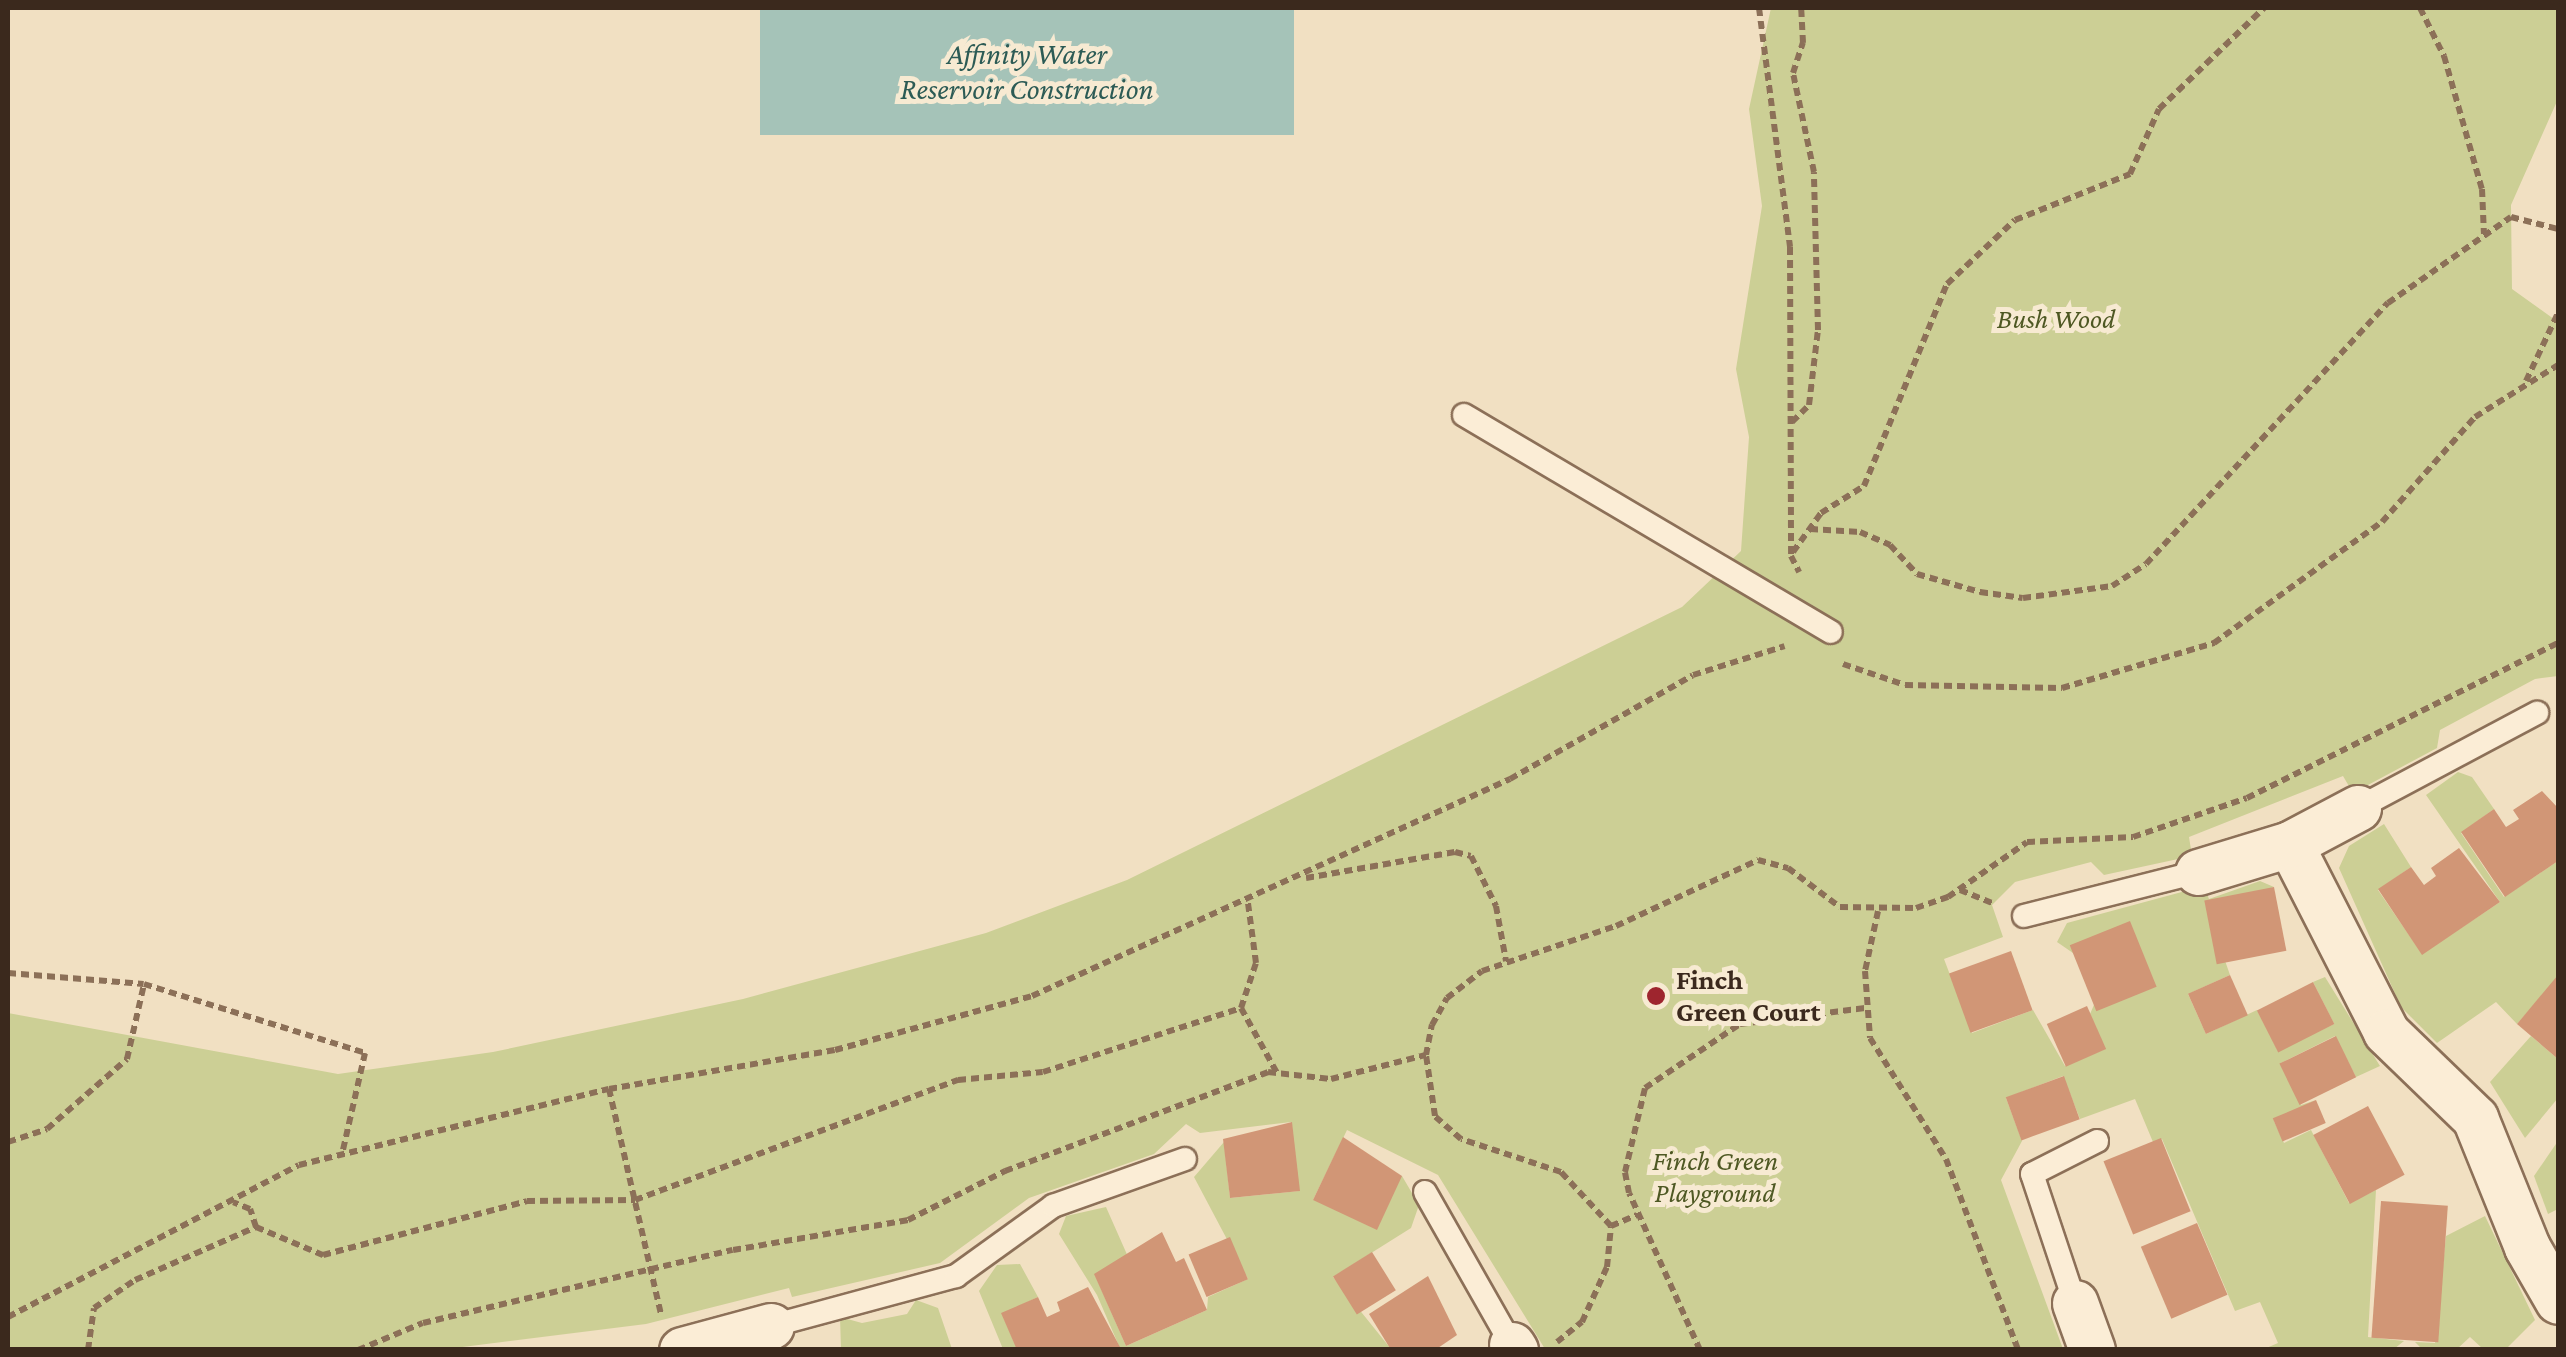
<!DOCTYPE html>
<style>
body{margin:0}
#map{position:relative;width:2566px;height:1357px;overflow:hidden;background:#f1e0c2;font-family:"Crimson Pro",serif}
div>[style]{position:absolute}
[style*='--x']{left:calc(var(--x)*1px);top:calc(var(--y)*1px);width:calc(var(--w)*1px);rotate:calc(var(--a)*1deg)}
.green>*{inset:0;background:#cccf95}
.water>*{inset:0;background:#a5c3b8;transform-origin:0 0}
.building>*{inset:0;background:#d19676;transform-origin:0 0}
.path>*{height:6px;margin-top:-3px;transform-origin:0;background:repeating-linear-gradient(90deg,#8c7058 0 8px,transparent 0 13px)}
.roads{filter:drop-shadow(2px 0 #8c7058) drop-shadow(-2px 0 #8c7058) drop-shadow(0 2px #8c7058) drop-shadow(0 -2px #8c7058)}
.lane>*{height:22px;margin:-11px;padding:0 11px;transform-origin:11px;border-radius:11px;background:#fbedd6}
.street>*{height:45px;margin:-22.5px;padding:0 22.5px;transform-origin:22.5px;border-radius:22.5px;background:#fbedd6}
.dots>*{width:28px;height:28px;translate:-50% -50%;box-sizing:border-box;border:5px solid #f7ead2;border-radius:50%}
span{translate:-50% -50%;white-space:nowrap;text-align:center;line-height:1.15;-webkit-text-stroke:10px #f7ead2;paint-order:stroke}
.park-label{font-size:28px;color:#4e5823;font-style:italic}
.poi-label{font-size:28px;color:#3b291d;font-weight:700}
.left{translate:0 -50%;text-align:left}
.water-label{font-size:30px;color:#2c5b55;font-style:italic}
.frame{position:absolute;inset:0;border:10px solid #3b291d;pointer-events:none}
</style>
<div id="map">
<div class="green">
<i style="clip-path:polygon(1771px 8px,2558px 8px,2558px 99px,2511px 205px,2512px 289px,2558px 322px,2558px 676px,2535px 679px,2440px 730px,2437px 748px,2353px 793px,2343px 776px,2189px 837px,2192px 856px,2104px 875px,2091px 862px,2015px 882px,1992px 905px,2003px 937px,1944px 959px,1972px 1033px,2033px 1010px,2065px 1066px,2105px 1049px,2090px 1014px,2130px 922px,2073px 953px,2057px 942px,2067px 923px,2204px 886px,2209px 899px,2260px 881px,2274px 887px,2207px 909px,2230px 975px,2188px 994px,2206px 1034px,2257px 1010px,2278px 1051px,2334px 1024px,2313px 982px,2325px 977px,2380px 1066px,2356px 1077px,2335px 1036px,2281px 1063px,2301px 1105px,2316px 1100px,2274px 1121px,2284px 1143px,2311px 1130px,2349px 1203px,2376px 1190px,2368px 1337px,2404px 1341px,2394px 1349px,2264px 1349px,2278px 1343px,2260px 1302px,2235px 1311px,2162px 1139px,2153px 1142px,2135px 1099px,2080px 1119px,2063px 1076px,2006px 1098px,2022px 1141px,2001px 1180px,2063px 1349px,1545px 1349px,1438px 1175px,1347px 1130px,1313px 1200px,1402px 1176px,1419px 1205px,1411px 1228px,1333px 1277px,1391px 1349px,1113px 1349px,1119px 1346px,1097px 1295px,1059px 1234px,1066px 1216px,1106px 1207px,1129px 1259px,1095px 1275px,1126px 1346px,1207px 1310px,1208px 1297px,1248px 1279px,1194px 1177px,1224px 1142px,1230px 1198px,1299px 1191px,1291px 1122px,1200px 1133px,1186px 1124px,1154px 1154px,1029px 1198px,940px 1263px,792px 1297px,789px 1288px,646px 1324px,439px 1350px,8px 1349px,8px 1013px,338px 1074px,493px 1052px,743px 999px,986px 933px,1127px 880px,1682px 607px,1741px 551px,1749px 437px,1736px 369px,1762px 206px,1749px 109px)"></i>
<i style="clip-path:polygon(2458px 772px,2472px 777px,2494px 809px,2461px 833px,2504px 897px,2558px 861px,2558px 978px,2517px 1024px,2496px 1002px,2437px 1043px,2401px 1007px,2339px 868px,2349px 846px,2384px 824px,2411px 867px,2378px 890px,2422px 954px,2500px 902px,2426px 795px)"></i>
<i style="clip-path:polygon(2531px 1036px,2558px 1059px,2558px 1098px,2525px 1138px,2490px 1082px)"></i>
<i style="clip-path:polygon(2558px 1141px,2558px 1209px,2548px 1214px,2534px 1176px)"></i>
<i style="clip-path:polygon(2485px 1216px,2535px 1320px,2506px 1349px,2483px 1349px,2470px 1337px,2457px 1349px,2422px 1349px,2415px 1342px,2435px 1343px,2446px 1236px)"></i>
<i style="clip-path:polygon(1020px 1264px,1038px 1297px,1002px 1314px,1017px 1349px,1003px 1349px,979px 1291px,997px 1265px)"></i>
<i style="clip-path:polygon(916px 1300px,938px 1308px,952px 1349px,841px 1349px,840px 1317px,862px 1323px,907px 1314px)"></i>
</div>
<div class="water">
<i style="left:760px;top:8px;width:534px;height:127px"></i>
</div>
<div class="building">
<i style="clip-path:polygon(2542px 791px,2558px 808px,2558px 861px,2505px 897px,2461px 832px,2494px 809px,2506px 827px,2519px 819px,2513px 810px)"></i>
<i style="clip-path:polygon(2459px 848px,2500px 902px,2422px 955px,2378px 889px,2411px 867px,2424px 885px,2436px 876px,2431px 868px)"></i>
<i style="left:2274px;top:887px;width:65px;height:71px;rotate:79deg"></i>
<i style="left:2130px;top:921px;width:71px;height:65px;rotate:68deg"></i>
<i style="left:2011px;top:951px;width:63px;height:66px;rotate:70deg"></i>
<i style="left:2230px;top:975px;width:44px;height:46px;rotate:66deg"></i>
<i style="clip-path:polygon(2558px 975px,2558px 1059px,2517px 1024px)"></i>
<i style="left:2313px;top:982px;width:47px;height:63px;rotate:63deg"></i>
<i style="left:2087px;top:1006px;width:47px;height:44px;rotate:66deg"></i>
<i style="left:2336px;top:1036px;width:46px;height:63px;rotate:64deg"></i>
<i style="left:2064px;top:1076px;width:46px;height:62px;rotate:70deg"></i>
<i style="left:2316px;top:1100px;width:25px;height:47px;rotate:67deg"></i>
<i style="left:2368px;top:1106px;width:78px;height:62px;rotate:62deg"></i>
<i style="clip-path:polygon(1292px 1122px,1300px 1191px,1230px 1198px,1223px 1139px)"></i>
<i style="clip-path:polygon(1343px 1137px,1402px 1176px,1377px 1230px,1313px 1200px)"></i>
<i style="left:2161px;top:1138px;width:79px;height:62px;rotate:68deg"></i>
<i style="left:2381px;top:1201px;width:67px;height:137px;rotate:4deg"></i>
<i style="left:2197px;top:1223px;width:78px;height:61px;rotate:67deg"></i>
<i style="clip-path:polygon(1162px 1232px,1176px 1262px,1184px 1258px,1207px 1310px,1126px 1346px,1094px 1274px)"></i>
<i style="left:1230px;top:1237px;width:46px;height:45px;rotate:67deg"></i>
<i style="left:1372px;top:1252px;width:45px;height:46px;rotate:58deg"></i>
<i style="clip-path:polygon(1428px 1276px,1457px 1335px,1435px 1350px,1391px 1350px,1369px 1314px)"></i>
<i style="clip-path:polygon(1088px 1287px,1120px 1347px,1017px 1350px,1001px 1313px,1038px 1297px,1047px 1317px,1060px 1311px,1057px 1302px)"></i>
</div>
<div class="path">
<i style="--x:1759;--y:8;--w:241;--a:82.6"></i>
<i style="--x:1790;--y:247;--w:309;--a:89.8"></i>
<i style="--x:1791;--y:556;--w:18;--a:63"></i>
<i style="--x:2420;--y:8;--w:54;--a:63.4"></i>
<i style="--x:2444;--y:56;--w:138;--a:74.1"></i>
<i style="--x:2482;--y:189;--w:45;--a:87.5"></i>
<i style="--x:2526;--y:381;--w:75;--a:-64.8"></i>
<i style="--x:1792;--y:422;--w:24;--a:-45"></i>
<i style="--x:1809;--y:405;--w:76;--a:-83.2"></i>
<i style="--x:1818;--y:330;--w:158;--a:-91.5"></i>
<i style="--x:1814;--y:172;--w:101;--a:-102"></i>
<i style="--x:1793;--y:73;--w:32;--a:-72"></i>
<i style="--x:1803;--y:43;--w:35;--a:-93"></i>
<i style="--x:1810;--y:529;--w:50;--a:3.4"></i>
<i style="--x:1860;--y:532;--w:33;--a:23"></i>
<i style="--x:1890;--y:545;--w:40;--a:47"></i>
<i style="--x:1917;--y:574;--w:66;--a:15.9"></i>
<i style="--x:1980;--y:592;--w:43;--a:7.9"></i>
<i style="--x:2023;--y:598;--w:90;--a:-7.7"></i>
<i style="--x:2112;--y:586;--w:40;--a:-32.9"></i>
<i style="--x:2146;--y:564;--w:356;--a:-47.2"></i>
<i style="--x:2388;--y:303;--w:150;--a:-35"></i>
<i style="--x:2511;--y:217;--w:49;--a:14.3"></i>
<i style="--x:1793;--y:552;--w:48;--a:-54.3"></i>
<i style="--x:1821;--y:513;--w:51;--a:-32.1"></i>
<i style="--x:1864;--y:486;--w:218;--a:-67.7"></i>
<i style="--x:1947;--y:284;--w:93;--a:-43.3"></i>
<i style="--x:2015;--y:220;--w:124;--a:-21.8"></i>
<i style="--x:2130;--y:174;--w:71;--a:-66"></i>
<i style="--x:2159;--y:109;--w:146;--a:-43.9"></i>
<i style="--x:1843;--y:664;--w:65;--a:18.7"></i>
<i style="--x:1905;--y:685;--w:157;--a:1.1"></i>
<i style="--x:2062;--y:688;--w:159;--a:-16.5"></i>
<i style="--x:2214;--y:643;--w:207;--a:-35.8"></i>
<i style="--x:2382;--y:522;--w:140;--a:-48.5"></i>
<i style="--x:2475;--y:417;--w:98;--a:-32.1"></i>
<i style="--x:1306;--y:878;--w:151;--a:-9.9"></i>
<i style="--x:1455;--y:852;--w:16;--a:14"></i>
<i style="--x:1471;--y:856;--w:56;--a:63.4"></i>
<i style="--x:1496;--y:906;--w:56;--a:79.7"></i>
<i style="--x:1960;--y:890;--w:38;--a:22"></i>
<i style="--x:1878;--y:911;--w:61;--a:102.2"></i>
<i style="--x:1865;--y:971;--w:67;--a:85.7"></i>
<i style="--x:1870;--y:1038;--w:143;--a:57.9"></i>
<i style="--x:1946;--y:1159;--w:204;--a:69.3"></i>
<i style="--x:8;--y:973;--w:136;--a:4.6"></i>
<i style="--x:144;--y:984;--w:232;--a:17.3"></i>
<i style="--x:365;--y:1053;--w:104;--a:102.8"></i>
<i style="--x:1241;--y:1008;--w:47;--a:-71.6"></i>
<i style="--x:1256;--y:963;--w:61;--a:-97.6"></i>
<i style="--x:609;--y:1089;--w:231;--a:77"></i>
<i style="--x:8;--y:1142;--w:41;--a:-18.4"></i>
<i style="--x:47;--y:1129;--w:106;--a:-41.2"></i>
<i style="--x:127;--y:1059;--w:77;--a:-77.2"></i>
<i style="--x:1611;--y:1226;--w:28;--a:-23"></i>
<i style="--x:256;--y:1227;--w:73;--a:22.7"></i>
<i style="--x:323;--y:1255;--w:211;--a:-14.8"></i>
<i style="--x:527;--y:1201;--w:108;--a:-0.5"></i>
<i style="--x:635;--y:1200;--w:345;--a:-20.4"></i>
<i style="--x:958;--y:1080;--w:85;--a:-5.4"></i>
<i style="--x:1043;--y:1072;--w:208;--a:-17.9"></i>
<i style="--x:1241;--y:1008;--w:74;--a:61"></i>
<i style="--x:8;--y:1317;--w:328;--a:-27.6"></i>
<i style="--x:299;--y:1165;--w:319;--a:-13.8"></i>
<i style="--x:609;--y:1089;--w:229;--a:-9.8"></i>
<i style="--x:835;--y:1050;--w:204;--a:-15.3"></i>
<i style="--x:1032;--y:996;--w:525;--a:-24.42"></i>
<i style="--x:1510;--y:779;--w:210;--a:-29.6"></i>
<i style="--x:1693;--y:675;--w:96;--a:-17.5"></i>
<i style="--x:1557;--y:1342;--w:32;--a:-39"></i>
<i style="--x:1582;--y:1322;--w:60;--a:-65.6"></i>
<i style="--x:1607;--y:1267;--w:41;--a:-84.4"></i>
<i style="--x:1611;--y:1226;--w:74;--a:-132.8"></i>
<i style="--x:1561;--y:1172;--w:105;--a:-161.7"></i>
<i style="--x:1461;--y:1139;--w:35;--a:-139"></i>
<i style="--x:1435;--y:1116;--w:62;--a:-98.4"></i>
<i style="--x:1426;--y:1055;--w:31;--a:-79"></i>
<i style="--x:1432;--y:1025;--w:31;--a:-61"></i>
<i style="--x:1447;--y:998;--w:44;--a:-37.6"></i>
<i style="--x:1482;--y:971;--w:141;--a:-18.6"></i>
<i style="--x:1616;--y:926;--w:157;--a:-24.9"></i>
<i style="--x:1758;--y:860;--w:31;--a:15"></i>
<i style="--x:1788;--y:868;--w:65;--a:36.9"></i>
<i style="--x:1840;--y:907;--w:76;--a:0.8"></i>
<i style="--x:1916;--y:908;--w:34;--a:-19"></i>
<i style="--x:1948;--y:897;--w:96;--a:-34.8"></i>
<i style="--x:2027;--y:842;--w:106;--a:-2.7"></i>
<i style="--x:2133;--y:837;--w:120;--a:-18.9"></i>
<i style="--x:2247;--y:798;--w:347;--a:-26.5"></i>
<i style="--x:88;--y:1350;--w:42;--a:-81.9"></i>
<i style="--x:94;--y:1308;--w:50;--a:-34.3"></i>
<i style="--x:135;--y:1280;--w:132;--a:-23.7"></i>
<i style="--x:256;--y:1227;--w:19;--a:-108"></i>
<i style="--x:250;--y:1209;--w:18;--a:-158"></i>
<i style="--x:358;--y:1350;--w:70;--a:-22.6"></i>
<i style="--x:423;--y:1323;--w:318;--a:-13.3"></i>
<i style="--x:733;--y:1250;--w:178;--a:-9.7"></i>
<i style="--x:908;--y:1220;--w:109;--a:-26.8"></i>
<i style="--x:1005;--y:1171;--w:281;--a:-20.6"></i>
<i style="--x:1268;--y:1072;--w:63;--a:6.3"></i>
<i style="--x:1331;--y:1079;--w:98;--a:-14.2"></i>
<i style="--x:1700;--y:1350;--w:172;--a:-114.3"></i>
<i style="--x:1629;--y:1193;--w:21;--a:-101"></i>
<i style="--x:1625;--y:1172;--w:86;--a:-76.6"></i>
<i style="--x:1645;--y:1088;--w:115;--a:-34"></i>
<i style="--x:1740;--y:1024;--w:126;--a:-7.3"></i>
</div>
<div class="roads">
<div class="lane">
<i style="--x:1464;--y:415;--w:426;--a:30.6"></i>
<i style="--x:2358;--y:808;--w:203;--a:-28"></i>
<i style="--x:2024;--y:916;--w:179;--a:-14.2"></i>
<i style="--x:1425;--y:1192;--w:176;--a:60.4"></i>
<i style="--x:2075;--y:1303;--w:136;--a:-108.4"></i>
<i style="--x:2032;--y:1174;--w:73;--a:-26.9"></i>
<i style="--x:771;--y:1326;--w:192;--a:-15.1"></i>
<i style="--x:956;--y:1276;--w:120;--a:-35.8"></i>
<i style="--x:1053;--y:1206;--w:140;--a:-19.6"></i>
</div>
<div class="street">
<i style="--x:2290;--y:844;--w:211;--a:62.9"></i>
<i style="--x:2386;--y:1032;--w:124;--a:44"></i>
<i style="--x:2475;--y:1118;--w:139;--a:68"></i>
<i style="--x:2527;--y:1247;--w:62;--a:60.1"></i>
<i style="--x:2198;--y:872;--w:96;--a:-16.9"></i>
<i style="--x:2290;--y:844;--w:77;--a:-27.9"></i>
<i style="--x:2075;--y:1303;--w:50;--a:70.1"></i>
<i style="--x:1512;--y:1345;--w:6;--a:59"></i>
<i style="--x:682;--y:1350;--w:92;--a:-15.1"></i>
</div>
</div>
<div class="dots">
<i style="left:1656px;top:996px;background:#9e252e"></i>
</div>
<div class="park-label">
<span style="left:2056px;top:319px">Bush Wood</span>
<span style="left:1715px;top:1177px">Finch Green<br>Playground</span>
</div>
<div class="poi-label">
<span class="left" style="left:1676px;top:996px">Finch<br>Green Court</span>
</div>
<div class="water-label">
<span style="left:1027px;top:71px">Affinity Water<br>Reservoir Construction</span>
</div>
<div class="frame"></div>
</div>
